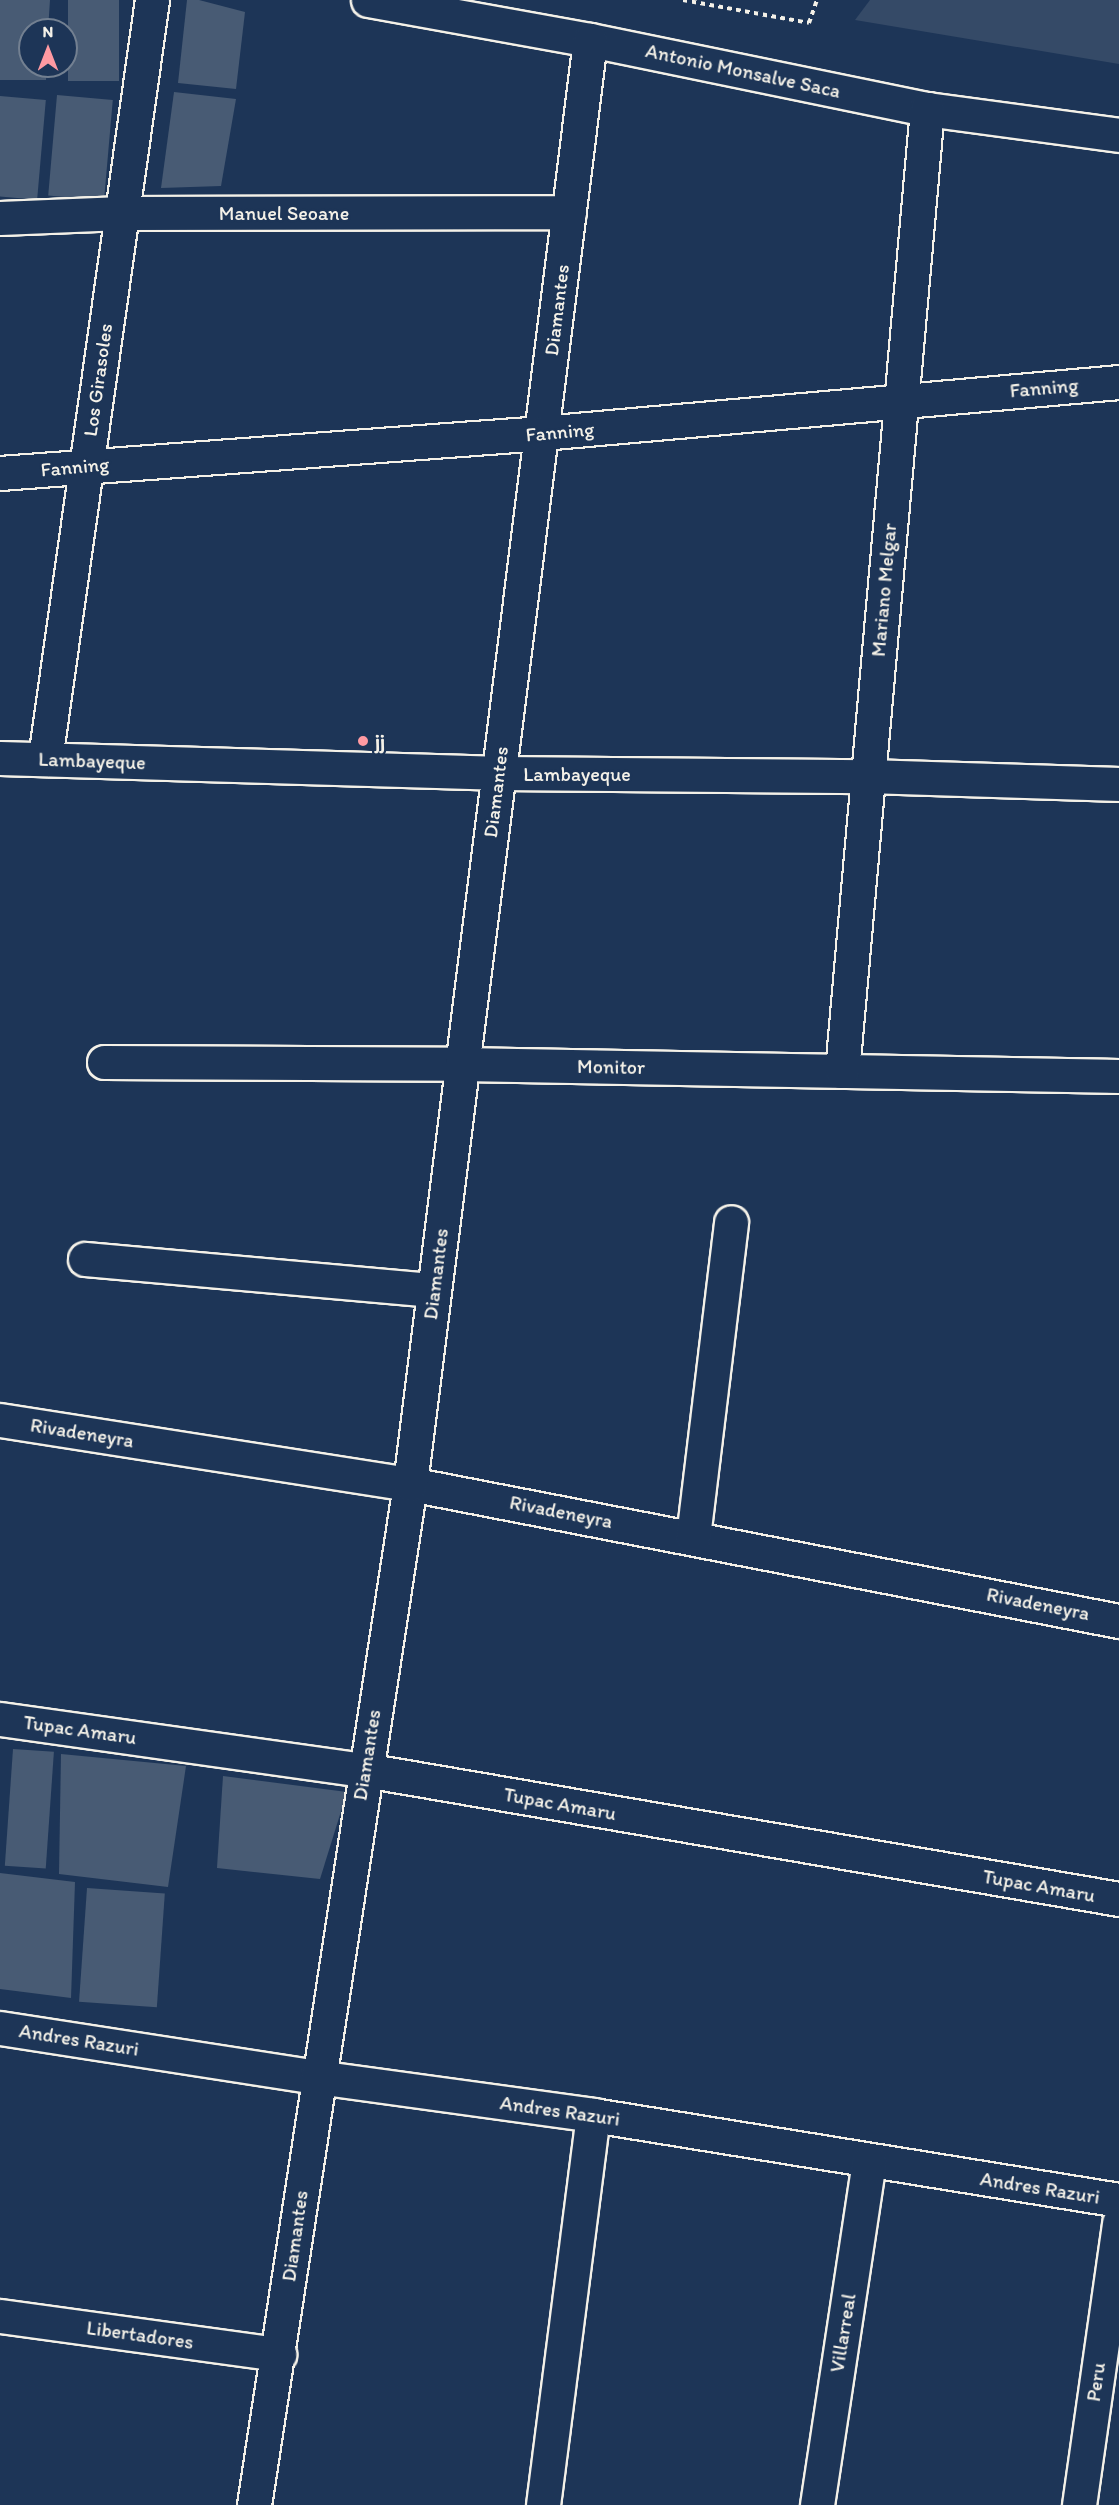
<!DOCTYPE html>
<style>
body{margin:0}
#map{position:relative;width:1119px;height:2505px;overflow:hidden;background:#1d3557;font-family:Itim,sans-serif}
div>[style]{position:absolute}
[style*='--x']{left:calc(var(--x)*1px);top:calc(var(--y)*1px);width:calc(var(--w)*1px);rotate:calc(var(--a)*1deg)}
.green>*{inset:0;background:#354a67}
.building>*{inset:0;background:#485b74;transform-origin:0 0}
.path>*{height:4px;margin-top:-2px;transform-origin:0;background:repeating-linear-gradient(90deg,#f4f1e8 0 4.5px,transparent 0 9px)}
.roads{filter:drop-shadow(2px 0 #f4f1e8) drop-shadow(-2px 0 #f4f1e8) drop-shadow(0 2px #f4f1e8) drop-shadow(0 -2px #f4f1e8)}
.street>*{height:33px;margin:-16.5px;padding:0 16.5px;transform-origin:16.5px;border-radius:16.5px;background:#1d3557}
.secondary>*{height:33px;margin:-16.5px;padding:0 16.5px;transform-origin:16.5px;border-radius:16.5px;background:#1d3557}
.dots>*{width:16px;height:16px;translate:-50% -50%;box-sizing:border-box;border:3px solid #1d3557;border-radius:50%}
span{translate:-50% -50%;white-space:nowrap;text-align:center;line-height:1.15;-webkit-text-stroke:4.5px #1d3557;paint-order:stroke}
.street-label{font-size:20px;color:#f4f1e8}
.poi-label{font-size:20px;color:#f4f1e8;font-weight:700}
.left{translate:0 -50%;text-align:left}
.north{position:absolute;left:18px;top:18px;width:60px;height:60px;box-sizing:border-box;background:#1d3557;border:2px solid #738091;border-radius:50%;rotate:0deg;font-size:16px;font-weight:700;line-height:24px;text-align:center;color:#f4f1e8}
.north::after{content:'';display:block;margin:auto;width:21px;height:27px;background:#ff9aa2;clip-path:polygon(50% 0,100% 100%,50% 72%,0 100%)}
</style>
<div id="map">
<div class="green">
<i style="clip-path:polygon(870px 0,1119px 0,1119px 64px,855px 20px)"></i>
</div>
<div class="building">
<i style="clip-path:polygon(0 0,50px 0,48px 30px,30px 30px,30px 66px,47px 66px,46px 80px,0 80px)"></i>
<i style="left:68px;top:0;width:51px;height:81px"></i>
<i style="clip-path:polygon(187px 0,199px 0,245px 12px,236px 89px,178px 83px)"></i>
<i style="clip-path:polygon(174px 92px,236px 99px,221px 186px,161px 188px)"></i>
<i style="left:57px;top:95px;width:56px;height:101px;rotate:5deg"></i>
<i style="left:0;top:96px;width:46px;height:100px;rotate:5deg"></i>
<i style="left:13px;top:1749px;width:41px;height:117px;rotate:4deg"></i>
<i style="clip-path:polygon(61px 1754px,186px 1766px,168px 1887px,59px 1874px)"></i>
<i style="clip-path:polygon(223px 1776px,347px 1792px,320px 1879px,217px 1868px)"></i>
<i style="clip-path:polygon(0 1873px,75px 1882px,71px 1998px,0 1989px)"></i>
<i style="left:87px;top:1888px;width:78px;height:114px;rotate:4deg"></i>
</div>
<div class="path">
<i style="--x:683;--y:0;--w:128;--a:10.3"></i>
<i style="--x:809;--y:23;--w:24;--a:-71"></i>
</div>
<div class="roads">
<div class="street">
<i style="--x:368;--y:0;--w:226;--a:10.2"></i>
<i style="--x:590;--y:40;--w:344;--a:11.6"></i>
<i style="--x:927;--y:109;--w:194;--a:7.7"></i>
<i style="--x:0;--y:218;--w:122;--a:-2.3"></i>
<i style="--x:122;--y:213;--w:447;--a:-0.1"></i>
<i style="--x:0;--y:758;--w:499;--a:1.7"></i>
<i style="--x:499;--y:773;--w:369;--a:0.5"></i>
<i style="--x:868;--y:776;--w:251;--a:1.8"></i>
<i style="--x:45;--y:759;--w:767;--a:-81.98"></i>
<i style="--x:104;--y:1062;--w:358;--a:0.3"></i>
<i style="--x:462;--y:1064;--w:657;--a:1.05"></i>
<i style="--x:842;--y:1071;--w:966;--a:-84.95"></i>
<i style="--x:85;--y:1259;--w:350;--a:5.1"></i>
<i style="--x:0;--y:1420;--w:415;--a:8.9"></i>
<i style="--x:410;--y:1484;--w:722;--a:10.94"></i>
<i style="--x:693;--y:1537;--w:317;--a:-83.1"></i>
<i style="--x:0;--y:1719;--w:369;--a:8"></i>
<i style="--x:365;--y:1770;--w:765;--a:9.71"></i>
<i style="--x:0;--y:2028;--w:321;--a:8.8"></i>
<i style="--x:317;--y:2077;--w:279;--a:7.8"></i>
<i style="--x:593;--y:2115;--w:533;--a:9.18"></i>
<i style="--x:0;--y:2316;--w:282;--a:7.8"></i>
<i style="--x:254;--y:2505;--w:1033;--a:-81.31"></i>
<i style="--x:410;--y:1484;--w:1455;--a:-82.89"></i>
<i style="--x:543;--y:2505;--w:393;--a:-82.7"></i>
<i style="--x:817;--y:2505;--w:348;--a:-81.4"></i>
<i style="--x:1079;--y:2505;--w:285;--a:-81.9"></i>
</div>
<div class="secondary">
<i style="--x:0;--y:473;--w:543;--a:-4.22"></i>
<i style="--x:542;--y:433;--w:579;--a:-5.05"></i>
</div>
</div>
<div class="dots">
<i style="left:363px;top:741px;background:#ff9aa2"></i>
</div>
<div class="street-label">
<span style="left:743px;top:71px;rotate:12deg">Antonio Monsalve Saca</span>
<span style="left:284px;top:213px">Manuel Seoane</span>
<span style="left:557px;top:310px;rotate:-83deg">Diamantes</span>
<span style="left:98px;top:380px;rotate:-82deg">Los Girasoles</span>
<span style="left:1044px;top:388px;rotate:-5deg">Fanning</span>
<span style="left:560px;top:432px;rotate:-5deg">Fanning</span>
<span style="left:75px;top:467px;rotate:-5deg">Fanning</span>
<span style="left:884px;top:590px;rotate:-85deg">Mariano Melgar</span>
<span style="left:92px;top:761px;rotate:2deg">Lambayeque</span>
<span style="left:577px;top:774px">Lambayeque</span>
<span style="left:496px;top:792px;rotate:-83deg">Diamantes</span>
<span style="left:611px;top:1067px;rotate:1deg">Monitor</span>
<span style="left:436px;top:1274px;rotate:-83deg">Diamantes</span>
<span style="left:82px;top:1433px;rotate:9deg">Rivadeneyra</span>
<span style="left:561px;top:1512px;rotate:11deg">Rivadeneyra</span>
<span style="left:1038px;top:1604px;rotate:11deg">Rivadeneyra</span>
<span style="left:80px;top:1730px;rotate:8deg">Tupac Amaru</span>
<span style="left:367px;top:1755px;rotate:-81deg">Diamantes</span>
<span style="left:560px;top:1804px;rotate:10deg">Tupac Amaru</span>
<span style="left:1039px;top:1886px;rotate:10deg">Tupac Amaru</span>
<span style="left:79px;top:2040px;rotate:9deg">Andres Razuri</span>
<span style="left:560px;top:2111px;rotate:8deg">Andres Razuri</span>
<span style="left:1040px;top:2188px;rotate:9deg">Andres Razuri</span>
<span style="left:295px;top:2236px;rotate:-82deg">Diamantes</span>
<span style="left:843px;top:2333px;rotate:-81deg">Villarreal</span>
<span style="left:140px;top:2335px;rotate:8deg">Libertadores</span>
<span style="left:1096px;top:2382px;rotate:-82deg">Peru</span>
</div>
<div class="poi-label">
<span class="left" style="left:375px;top:741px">jj</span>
</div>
<div class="north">N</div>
</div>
